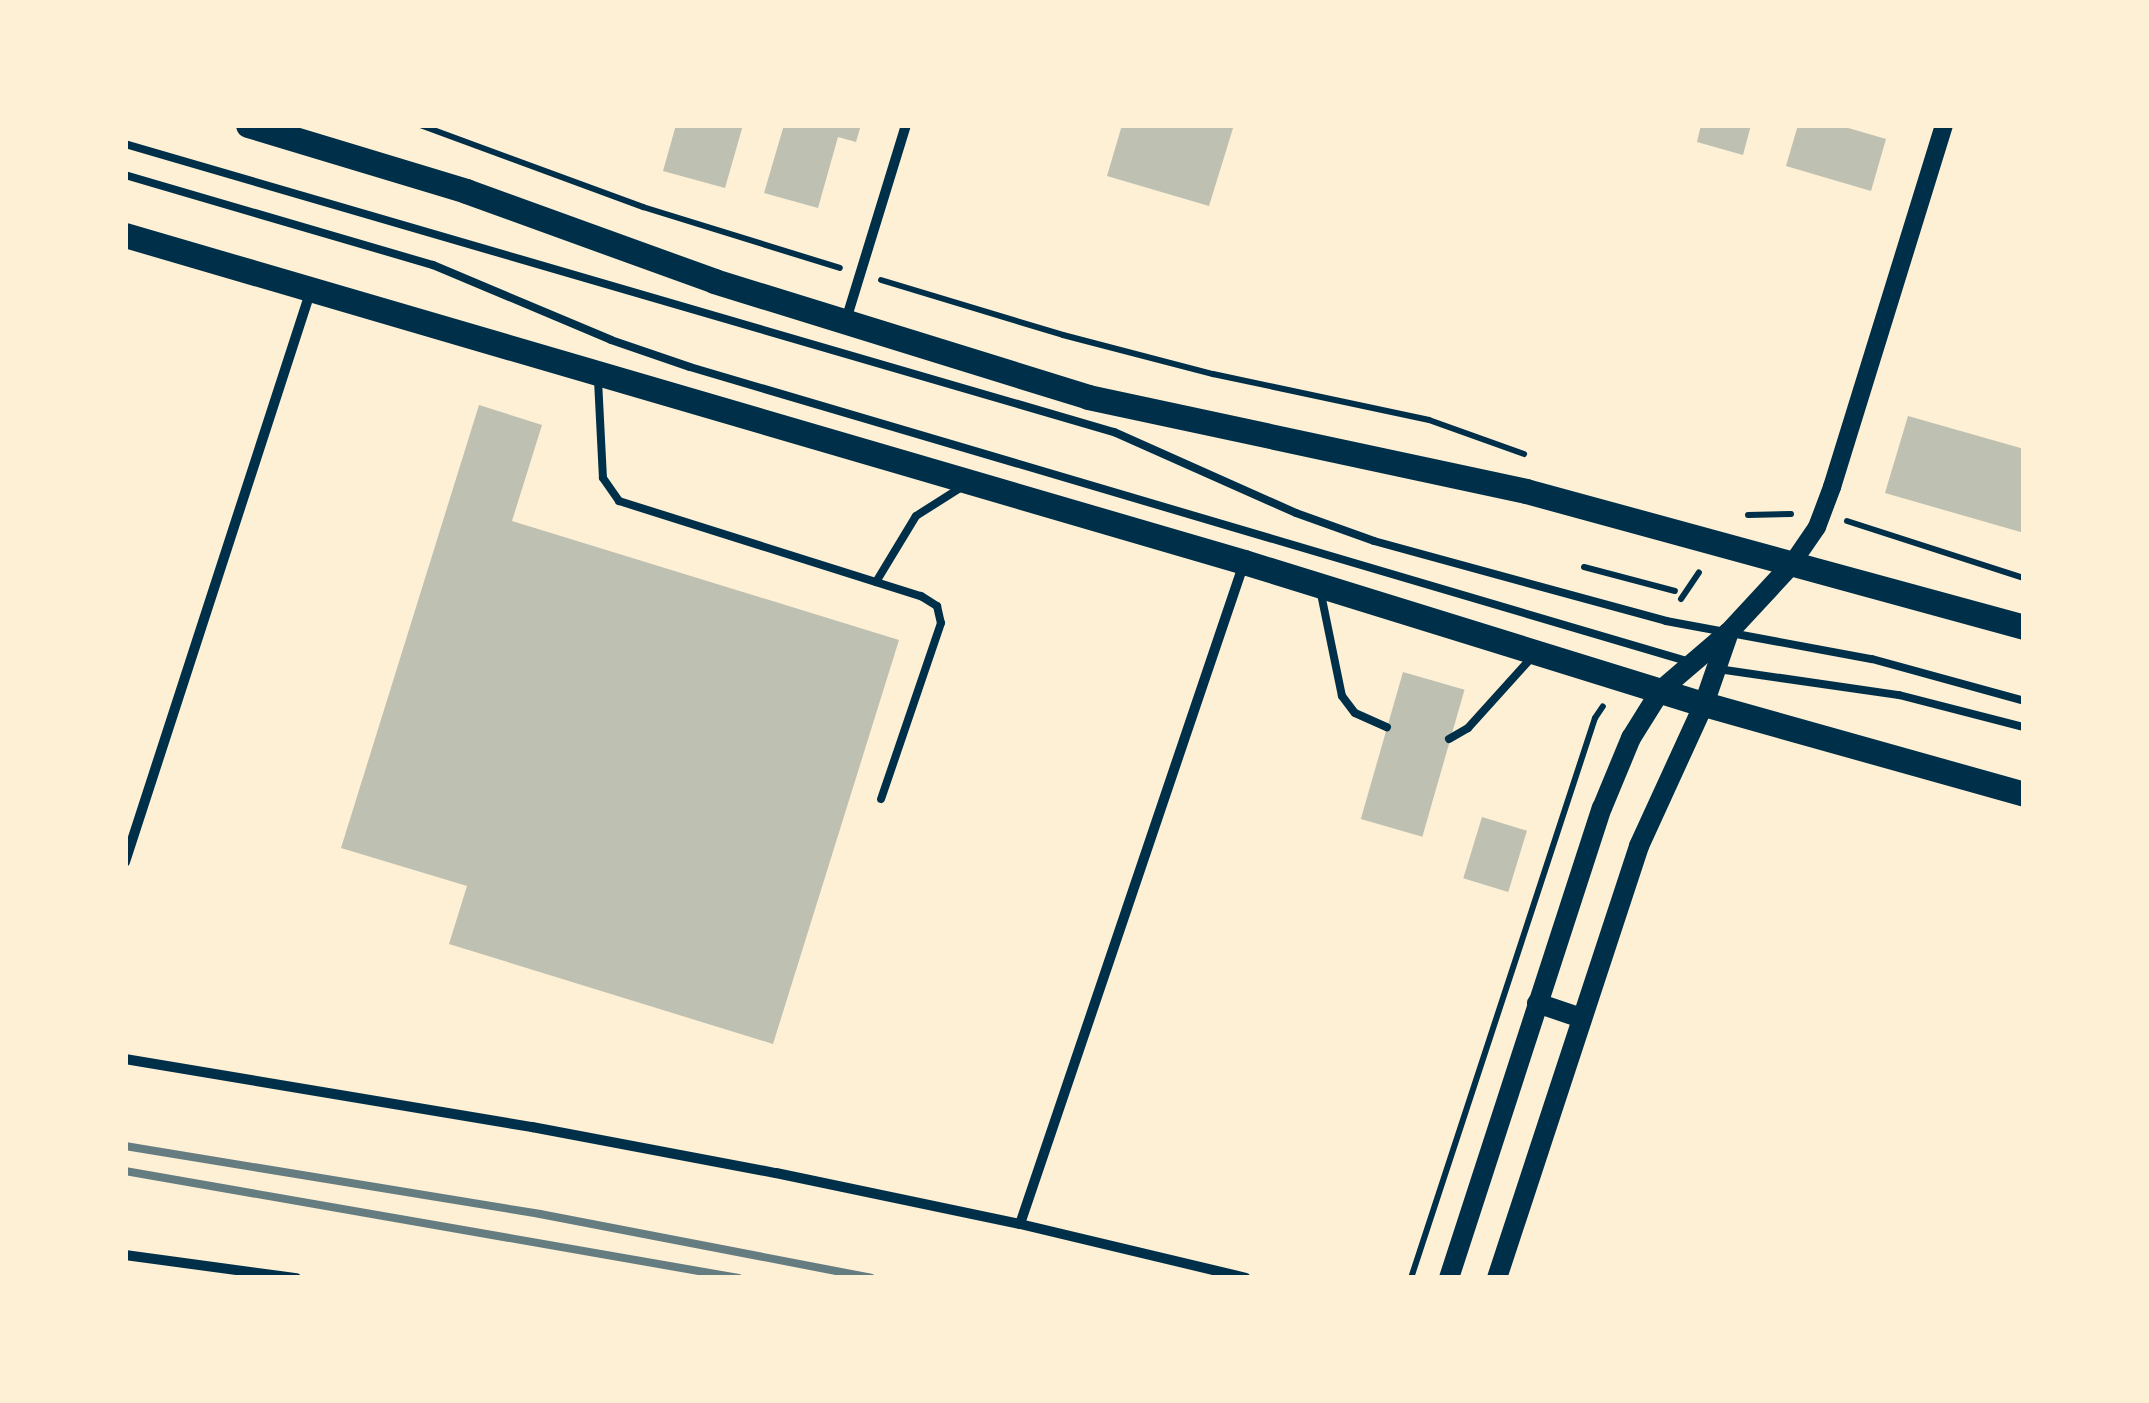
<!DOCTYPE html>
<style>
body{margin:0}
#map{position:relative;width:2149px;height:1403px;overflow:hidden;background:#fdf0d5;font-family:"Alegreya Sans",sans-serif}
div>[style]{position:absolute}
[style*='--x']{left:calc(var(--x)*1px);top:calc(var(--y)*1px);width:calc(var(--w)*1px);rotate:calc(var(--a)*1deg)}
.building>*{inset:0;background:#bec0b2;transform-origin:0 0}
.path>*{height:6px;margin:-3px;padding:0 3px;transform-origin:3px;border-radius:3px;background:#003049}
.service>*{height:8px;margin:-4px;padding:0 4px;transform-origin:4px;border-radius:4px;background:#003049}
.minor>*{height:10px;margin:-5px;padding:0 5px;transform-origin:5px;border-radius:5px;background:#003049}
.tertiary>*{height:18px;margin:-9px;padding:0 9px;transform-origin:9px;border-radius:9px;background:#003049}
.secondary>*{height:20px;margin:-10px;padding:0 10px;transform-origin:10px;border-radius:10px;background:#003049}
.primary>*{height:25px;margin:-12.5px;padding:0 12.5px;transform-origin:12.5px;border-radius:12.5px;background:#003049}
.rail>*{height:8px;margin:-4px;padding:0 4px;transform-origin:4px;border-radius:4px;background:#657d81}
span{translate:-50% -50%;white-space:nowrap;text-align:center;line-height:1.15;-webkit-text-stroke:10px #fdf0d5;paint-order:stroke}
.frame{position:absolute;inset:0;border:128px solid #fdf0d5;pointer-events:none}
</style>
<div id="map">
<div class="building">
<i style="clip-path:polygon(676px 125px,743px 125px,725px 188px,663px 171px)"></i>
<i style="clip-path:polygon(784px 125px,861px 125px,856px 142px,838px 137px,818px 208px,764px 193px)"></i>
<i style="clip-path:polygon(1122px 125px,1234px 125px,1209px 206px,1107px 176px)"></i>
<i style="clip-path:polygon(1701px 125px,1751px 125px,1743px 155px,1697px 142px)"></i>
<i style="clip-path:polygon(1798px 125px,1838px 125px,1886px 139px,1871px 191px,1786px 166px)"></i>
<i style="clip-path:polygon(479px 405px,542px 425px,512px 521px,899px 640px,773px 1044px,449px 944px,467px 886px,341px 848px)"></i>
<i style="clip-path:polygon(1908px 416px,2024px 449px,2024px 533px,1885px 493px)"></i>
<i style="left:1403px;top:672px;width:64px;height:153px;rotate:16deg"></i>
<i style="left:1482px;top:817px;width:47px;height:64px;rotate:17deg"></i>
</div>
<div class="path">
<i style="--x:420;--y:125;--w:238;--a:20.2"></i>
<i style="--x:643;--y:207;--w:206;--a:17.2"></i>
<i style="--x:881;--y:280;--w:190;--a:16.8"></i>
<i style="--x:1063;--y:335;--w:155;--a:14.6"></i>
<i style="--x:1213;--y:374;--w:221;--a:12"></i>
<i style="--x:1429;--y:420;--w:101;--a:19.7"></i>
<i style="--x:1748;--y:515;--w:43;--a:-1.3"></i>
<i style="--x:1847;--y:521;--w:186;--a:17.9"></i>
<i style="--x:1584;--y:567;--w:94;--a:14.8"></i>
<i style="--x:1681;--y:599;--w:32;--a:-56"></i>
<i style="--x:1411;--y:1278;--w:589;--a:-71.81"></i>
<i style="--x:1595;--y:718;--w:14;--a:-56"></i>
</div>
<div class="service">
<i style="--x:125;--y:144;--w:1030;--a:16.24"></i>
<i style="--x:1114;--y:432;--w:199;--a:24"></i>
<i style="--x:1296;--y:513;--w:83;--a:19.7"></i>
<i style="--x:1374;--y:541;--w:303;--a:15.3"></i>
<i style="--x:1666;--y:621;--w:209;--a:10.5"></i>
<i style="--x:1872;--y:659;--w:158;--a:15.4"></i>
<i style="--x:125;--y:175;--w:321;--a:16.3"></i>
<i style="--x:433;--y:265;--w:193;--a:22.8"></i>
<i style="--x:611;--y:340;--w:83;--a:18.9"></i>
<i style="--x:690;--y:367;--w:1043;--a:16.44"></i>
<i style="--x:598;--y:380;--w:98;--a:87.1"></i>
<i style="--x:603;--y:478;--w:28;--a:55"></i>
<i style="--x:619;--y:501;--w:317;--a:17.5"></i>
<i style="--x:921;--y:596;--w:19;--a:32"></i>
<i style="--x:937;--y:606;--w:17;--a:77"></i>
<i style="--x:941;--y:623;--w:186;--a:108.8"></i>
<i style="--x:876;--y:582;--w:77;--a:-58.8"></i>
<i style="--x:916;--y:516;--w:52;--a:-32.5"></i>
<i style="--x:1320;--y:589;--w:109;--a:78.4"></i>
<i style="--x:1342;--y:696;--w:21;--a:53"></i>
<i style="--x:1355;--y:713;--w:35;--a:24"></i>
<i style="--x:1718;--y:669;--w:183;--a:8.2"></i>
<i style="--x:1899;--y:695;--w:129;--a:14.4"></i>
<i style="--x:1449;--y:739;--w:22;--a:-30"></i>
<i style="--x:1468;--y:728;--w:98;--a:-47.9"></i>
</div>
<div class="minor">
<i style="--x:846;--y:320;--w:204;--a:-72.9"></i>
<i style="--x:125;--y:862;--w:598;--a:-71.99"></i>
<i style="--x:125;--y:1059;--w:413;--a:9.5"></i>
<i style="--x:532;--y:1127;--w:248;--a:10.7"></i>
<i style="--x:776;--y:1173;--w:249;--a:11.8"></i>
<i style="--x:1020;--y:1224;--w:232;--a:13.4"></i>
<i style="--x:1020;--y:1224;--w:698;--a:-71.28"></i>
<i style="--x:125;--y:1255;--w:173;--a:7.7"></i>
</div>
<div class="tertiary">
<i style="--x:1791;--y:565;--w:46;--a:-55.6"></i>
<i style="--x:1817;--y:527;--w:43;--a:-69.4"></i>
<i style="--x:1832;--y:487;--w:379;--a:-72.8"></i>
</div>
<div class="secondary">
<i style="--x:1537;--y:1003;--w:46;--a:18.8"></i>
<i style="--x:1449;--y:1278;--w:494;--a:-72"></i>
<i style="--x:1602;--y:808;--w:76;--a:-67.5"></i>
<i style="--x:1631;--y:738;--w:57;--a:-58"></i>
<i style="--x:1661;--y:690;--w:89;--a:-40.5"></i>
<i style="--x:1729;--y:632;--w:91;--a:-47.2"></i>
<i style="--x:1497;--y:1278;--w:455;--a:-71.8"></i>
<i style="--x:1639;--y:846;--w:156;--a:-65.4"></i>
<i style="--x:1704;--y:704;--w:76;--a:-70.9"></i>
</div>
<div class="primary">
<i style="--x:248;--y:125;--w:228;--a:16.8"></i>
<i style="--x:466;--y:191;--w:264;--a:19.9"></i>
<i style="--x:714;--y:281;--w:392;--a:17.2"></i>
<i style="--x:1088;--y:397;--w:448;--a:12.1"></i>
<i style="--x:1526;--y:491;--w:516;--a:15.27"></i>
<i style="--x:125;--y:235;--w:1166;--a:16.29"></i>
<i style="--x:1244;--y:562;--w:481;--a:17.2"></i>
<i style="--x:1704;--y:704;--w:332;--a:15.7"></i>
</div>
<div class="rail">
<i style="--x:125;--y:1146;--w:421;--a:9.3"></i>
<i style="--x:540;--y:1214;--w:337;--a:10.9"></i>
<i style="--x:125;--y:1171;--w:623;--a:9.89"></i>
</div>
<div class="frame"></div>
</div>
